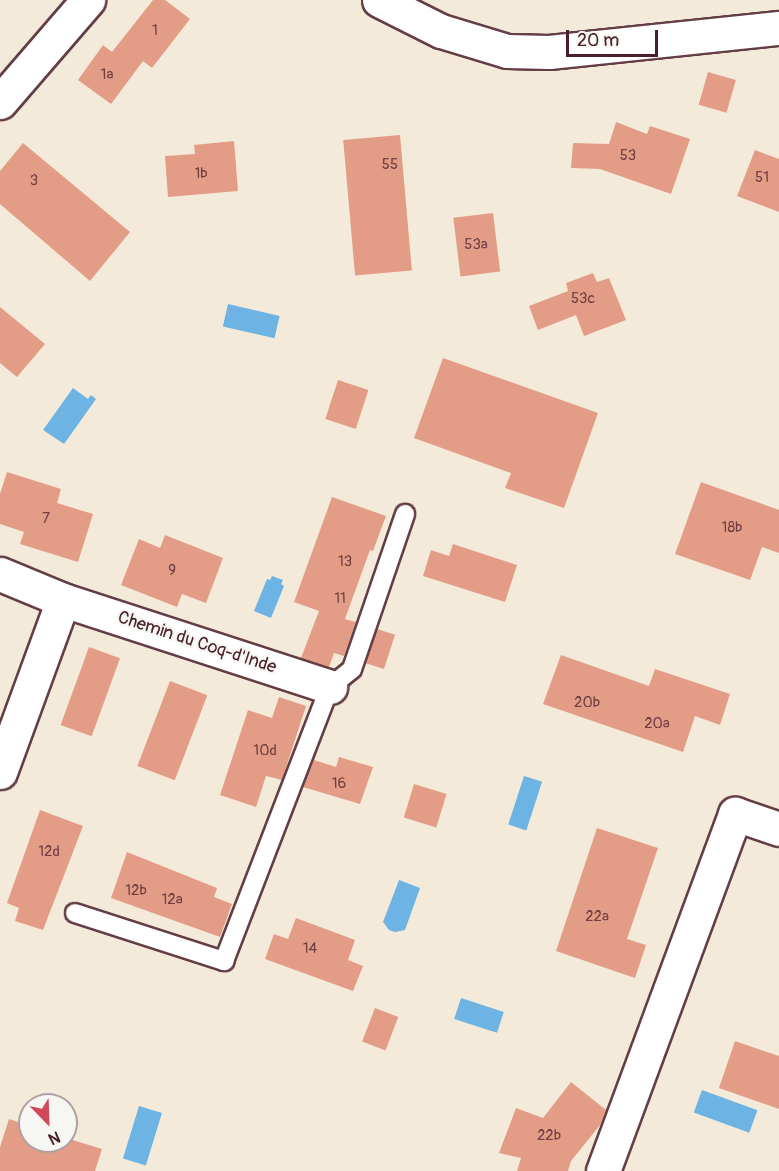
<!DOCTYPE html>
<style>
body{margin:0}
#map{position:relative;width:779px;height:1171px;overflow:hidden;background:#f4eada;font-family:Pangolin,sans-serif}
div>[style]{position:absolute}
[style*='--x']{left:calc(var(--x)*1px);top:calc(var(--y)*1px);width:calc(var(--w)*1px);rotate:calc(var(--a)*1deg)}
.water>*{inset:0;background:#6db3e4;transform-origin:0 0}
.building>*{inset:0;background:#e39d87;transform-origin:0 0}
.roads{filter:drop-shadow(2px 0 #643d45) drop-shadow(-2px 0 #643d45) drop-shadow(0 2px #643d45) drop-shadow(0 -2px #643d45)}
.service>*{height:18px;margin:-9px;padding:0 9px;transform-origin:9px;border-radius:9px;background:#fff}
.minor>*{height:33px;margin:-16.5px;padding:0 16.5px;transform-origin:16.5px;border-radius:16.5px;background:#fff}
span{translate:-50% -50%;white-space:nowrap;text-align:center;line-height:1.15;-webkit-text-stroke:4.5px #f6f6f2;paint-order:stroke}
.number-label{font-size:15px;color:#703e42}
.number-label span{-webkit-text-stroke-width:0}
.street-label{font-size:18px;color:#4a1f2b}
.north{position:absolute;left:18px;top:1093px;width:60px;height:60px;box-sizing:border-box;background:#f6f6f2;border:2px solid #b1a0a2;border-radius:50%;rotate:157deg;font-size:16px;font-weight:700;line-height:24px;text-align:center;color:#4a1f2b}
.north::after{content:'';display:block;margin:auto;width:21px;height:27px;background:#d1495b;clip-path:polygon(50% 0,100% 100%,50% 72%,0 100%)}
.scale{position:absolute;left:566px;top:30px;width:92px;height:27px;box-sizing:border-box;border:3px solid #4a1f2b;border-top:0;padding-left:8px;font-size:18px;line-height:21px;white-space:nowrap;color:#4a1f2b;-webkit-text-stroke:4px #f6f6f2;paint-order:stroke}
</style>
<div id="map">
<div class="water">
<i style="left:228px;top:304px;width:53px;height:23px;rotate:13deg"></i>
<i style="clip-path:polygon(73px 388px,88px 399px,91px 395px,96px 399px,64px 444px,43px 430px)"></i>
<i style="clip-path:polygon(272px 576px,283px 580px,281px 584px,284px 586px,271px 618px,254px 611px,267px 579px,270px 580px)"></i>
<i style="left:524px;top:776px;width:19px;height:51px;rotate:18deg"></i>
<i style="clip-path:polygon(399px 880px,420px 888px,405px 930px,395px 932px,389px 930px,383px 922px)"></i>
<i style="left:461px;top:998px;width:45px;height:22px;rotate:18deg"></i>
<i style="left:702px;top:1090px;width:59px;height:24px;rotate:20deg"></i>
<i style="left:139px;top:1106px;width:24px;height:55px;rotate:17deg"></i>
</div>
<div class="building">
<i style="clip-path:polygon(153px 0,165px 0,190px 19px,152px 68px,143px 61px,111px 104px,78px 80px,103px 45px,112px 52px)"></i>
<i style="left:708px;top:72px;width:29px;height:34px;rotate:16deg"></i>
<i style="clip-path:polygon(616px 122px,647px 134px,650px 126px,690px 139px,671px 194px,600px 169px,571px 168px,573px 143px,609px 144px)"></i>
<i style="left:400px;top:135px;width:136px;height:57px;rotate:85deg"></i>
<i style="clip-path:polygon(234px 141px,238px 191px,168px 197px,165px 156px,195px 154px,194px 145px)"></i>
<i style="clip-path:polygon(23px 143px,130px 232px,90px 281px,0 204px,0 171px)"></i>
<i style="clip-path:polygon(755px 150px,779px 159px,779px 212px,737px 196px)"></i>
<i style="left:493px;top:213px;width:59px;height:40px;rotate:83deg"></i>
<i style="clip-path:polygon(593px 273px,597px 282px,609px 278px,626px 320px,584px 336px,576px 315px,538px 330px,529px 306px,568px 291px,566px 283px)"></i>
<i style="clip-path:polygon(0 307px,45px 344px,17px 377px,0 363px)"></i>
<i style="clip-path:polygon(443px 358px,598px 413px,564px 508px,505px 488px,511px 473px,414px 438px)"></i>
<i style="left:338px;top:380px;width:32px;height:41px;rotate:18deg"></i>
<i style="clip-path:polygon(7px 472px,61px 489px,57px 503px,93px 514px,78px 562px,20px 544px,24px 532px,0 524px,0 494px)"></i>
<i style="clip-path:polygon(701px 482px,779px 510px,779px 553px,762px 547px,750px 580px,675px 554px)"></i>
<i style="clip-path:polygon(332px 497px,386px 516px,373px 551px,370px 550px,345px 619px,356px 622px,344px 656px,334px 653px,329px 667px,301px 658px,319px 611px,294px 602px)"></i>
<i style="clip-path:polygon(165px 535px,223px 558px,206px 603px,182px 594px,177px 607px,121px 585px,139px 539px,160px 548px)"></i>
<i style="clip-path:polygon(453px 544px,517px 565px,505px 602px,423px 576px,431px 550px,449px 556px)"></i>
<i style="left:377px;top:629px;width:19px;height:36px;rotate:18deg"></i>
<i style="left:89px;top:647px;width:33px;height:83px;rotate:20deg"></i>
<i style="clip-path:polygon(561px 655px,649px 686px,655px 669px,730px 694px,720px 725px,695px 716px,683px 752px,543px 704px)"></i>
<i style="left:170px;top:681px;width:40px;height:91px;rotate:21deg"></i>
<i style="clip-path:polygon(279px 697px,306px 706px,282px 780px,266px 776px,256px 807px,220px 795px,248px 710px,272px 718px)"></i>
<i style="clip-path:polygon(339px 757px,373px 767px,360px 804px,303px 787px,314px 760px,336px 767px)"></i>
<i style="left:414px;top:784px;width:34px;height:35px;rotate:17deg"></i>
<i style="clip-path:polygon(40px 810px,83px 826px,43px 930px,15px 921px,19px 908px,7px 903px)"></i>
<i style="clip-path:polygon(597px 828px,658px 848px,627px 939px,646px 945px,635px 978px,556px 951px)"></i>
<i style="clip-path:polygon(127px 852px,217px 888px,214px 897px,232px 904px,220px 937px,111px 898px)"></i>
<i style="clip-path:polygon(296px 918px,355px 940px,348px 960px,363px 966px,353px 991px,265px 959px,274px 934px,288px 939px)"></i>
<i style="left:375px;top:1008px;width:25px;height:36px;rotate:21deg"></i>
<i style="clip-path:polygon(735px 1041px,779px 1056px,779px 1109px,719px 1088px)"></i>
<i style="clip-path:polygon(571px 1082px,606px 1110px,600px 1125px,571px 1161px,568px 1171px,517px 1171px,521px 1158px,499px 1153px,516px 1108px,543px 1118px)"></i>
<i style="clip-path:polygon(9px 1119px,30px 1126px,30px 1141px,66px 1141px,66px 1138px,102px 1149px,95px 1171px,0 1171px,0 1147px)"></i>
</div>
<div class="roads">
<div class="service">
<i style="--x:75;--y:913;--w:157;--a:17.9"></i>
<i style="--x:224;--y:961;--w:294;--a:-68.9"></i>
<i style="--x:330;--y:687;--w:28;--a:-39"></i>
<i style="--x:352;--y:669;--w:164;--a:-71.1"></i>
</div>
<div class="minor">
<i style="--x:379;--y:0;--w:69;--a:26.6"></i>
<i style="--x:441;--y:31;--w:69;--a:16.9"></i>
<i style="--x:507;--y:51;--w:42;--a:1.4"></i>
<i style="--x:549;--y:52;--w:231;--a:-6"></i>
<i style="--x:0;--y:102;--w:135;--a:-49.2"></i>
<i style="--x:0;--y:574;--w:68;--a:22.4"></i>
<i style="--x:63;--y:600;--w:281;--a:18"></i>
<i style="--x:0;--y:772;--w:183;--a:-69.9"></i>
<i style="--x:603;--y:1171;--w:381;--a:-69.7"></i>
<i style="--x:735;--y:814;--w:46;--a:18.8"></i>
</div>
</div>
<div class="number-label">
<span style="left:155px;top:31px">1</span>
<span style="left:107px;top:75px">1a</span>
<span style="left:628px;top:156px">53</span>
<span style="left:390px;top:165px">55</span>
<span style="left:201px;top:174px">1b</span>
<span style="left:762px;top:178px">51</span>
<span style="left:34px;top:181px">3</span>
<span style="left:476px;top:245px">53a</span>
<span style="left:583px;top:299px">53c</span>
<span style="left:46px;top:519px">7</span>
<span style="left:732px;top:528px">18b</span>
<span style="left:345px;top:562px">13</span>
<span style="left:172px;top:571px">9</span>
<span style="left:340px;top:599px">11</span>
<span style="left:587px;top:703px">20b</span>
<span style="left:657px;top:724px">20a</span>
<span style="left:265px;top:751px">10d</span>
<span style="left:339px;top:784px">16</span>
<span style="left:49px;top:852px">12d</span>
<span style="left:136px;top:891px">12b</span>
<span style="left:172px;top:900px">12a</span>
<span style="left:597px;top:917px">22a</span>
<span style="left:310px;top:949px">14</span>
<span style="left:549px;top:1136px">22b</span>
</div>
<div class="street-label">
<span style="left:197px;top:643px;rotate:18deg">Chemin du Coq-d'Inde</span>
</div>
<div class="north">N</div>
<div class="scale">20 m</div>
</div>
